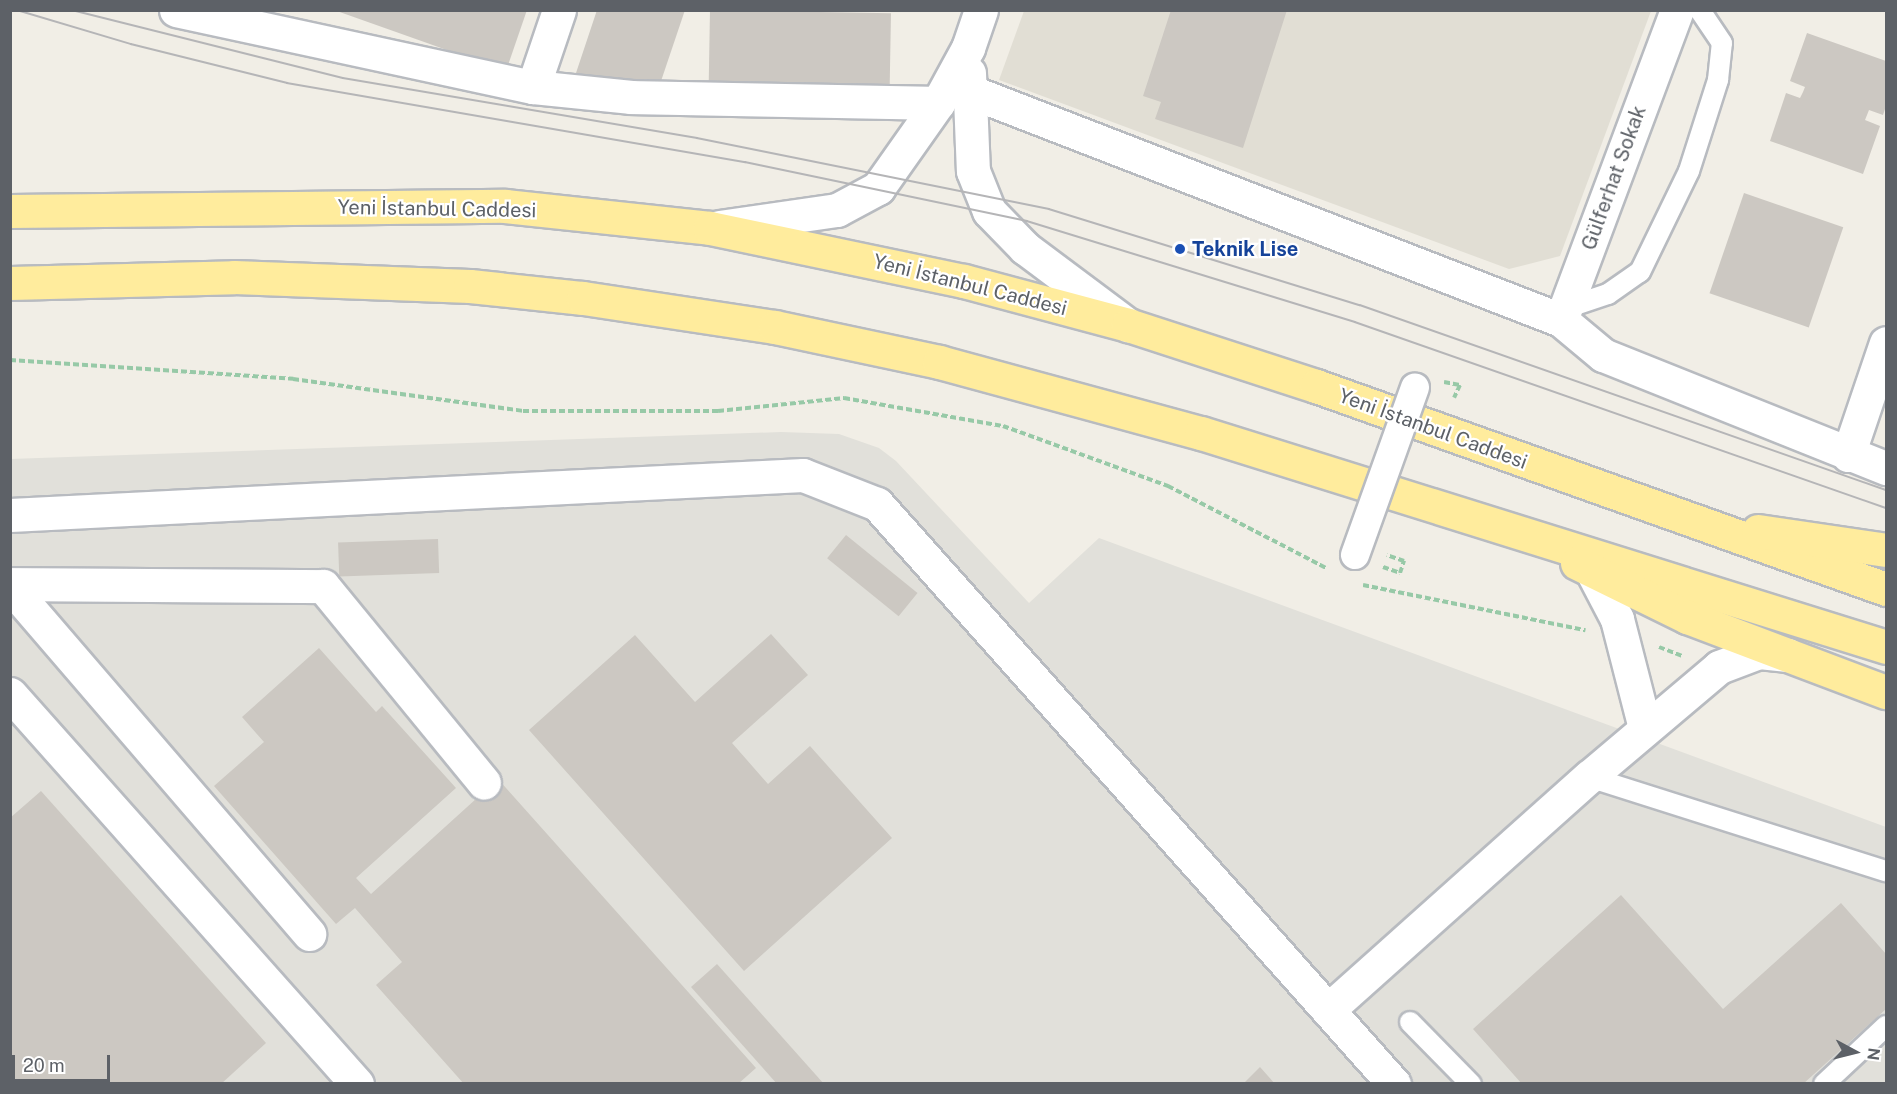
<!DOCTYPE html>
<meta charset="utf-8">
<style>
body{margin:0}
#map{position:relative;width:1897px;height:1094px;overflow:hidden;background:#f1eee6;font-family:"Public Sans",sans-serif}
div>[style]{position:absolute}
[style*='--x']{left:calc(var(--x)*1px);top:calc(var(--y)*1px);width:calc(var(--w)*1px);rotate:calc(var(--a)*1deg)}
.industrial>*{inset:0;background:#e1e0da}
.education>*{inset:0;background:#e1ded4}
.building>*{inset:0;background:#ccc8c2;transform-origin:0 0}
.path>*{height:4px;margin-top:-2px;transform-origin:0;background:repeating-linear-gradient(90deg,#97c9a7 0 6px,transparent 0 9px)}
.roads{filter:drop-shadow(2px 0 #b8bbc0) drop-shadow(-2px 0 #b8bbc0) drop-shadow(0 2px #b8bbc0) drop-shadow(0 -2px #b8bbc0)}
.service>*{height:20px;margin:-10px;padding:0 10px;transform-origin:10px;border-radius:10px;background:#fff}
.minor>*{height:33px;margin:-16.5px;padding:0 16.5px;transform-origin:16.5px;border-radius:16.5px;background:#fff}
.tertiary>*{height:33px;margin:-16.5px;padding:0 16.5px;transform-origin:16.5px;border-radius:16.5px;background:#fff}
.trunk>*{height:33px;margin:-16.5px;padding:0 16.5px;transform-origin:16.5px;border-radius:16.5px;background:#ffec9d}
.tram>*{height:1.5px;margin:-0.75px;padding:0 0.75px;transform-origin:0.75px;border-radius:0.75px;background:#b5b5b7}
.bridges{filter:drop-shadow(2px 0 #b8bbc0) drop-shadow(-2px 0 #b8bbc0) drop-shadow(0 2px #b8bbc0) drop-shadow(0 -2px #b8bbc0)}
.pedestrian-bridge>*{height:28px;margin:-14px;padding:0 14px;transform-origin:14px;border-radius:14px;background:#fff}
.dots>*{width:16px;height:16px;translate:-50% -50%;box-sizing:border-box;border:3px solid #fff;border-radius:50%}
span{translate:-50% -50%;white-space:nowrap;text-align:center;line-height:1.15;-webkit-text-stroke:4.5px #fff;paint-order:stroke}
.street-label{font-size:20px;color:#5d6167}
.transit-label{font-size:20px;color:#164399;font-weight:700}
.left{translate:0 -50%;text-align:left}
.frame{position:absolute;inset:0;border:12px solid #5d6167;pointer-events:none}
.north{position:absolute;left:1825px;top:1022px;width:60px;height:60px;-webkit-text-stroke:4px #fff;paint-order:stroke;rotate:97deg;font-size:16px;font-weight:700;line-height:24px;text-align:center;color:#5d6167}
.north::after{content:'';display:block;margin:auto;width:21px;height:27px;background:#5d6167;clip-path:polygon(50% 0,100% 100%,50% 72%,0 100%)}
.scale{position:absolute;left:12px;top:1055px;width:98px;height:27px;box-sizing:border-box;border:3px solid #5d6167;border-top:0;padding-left:8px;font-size:18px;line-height:21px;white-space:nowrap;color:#5d6167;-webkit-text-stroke:4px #fff;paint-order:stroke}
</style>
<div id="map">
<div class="industrial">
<i style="clip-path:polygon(781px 432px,839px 434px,879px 448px,896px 461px,1029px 603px,1099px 538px,1886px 827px,1886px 1083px,11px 1083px,10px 459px)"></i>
</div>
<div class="education">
<i style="clip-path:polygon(1024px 11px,1651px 11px,1560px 256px,1509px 269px,999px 80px)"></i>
</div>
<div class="building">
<i style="clip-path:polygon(334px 10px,527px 10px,506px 71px)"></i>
<i style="clip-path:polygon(597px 10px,685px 10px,658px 90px,574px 79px)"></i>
<i style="left:710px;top:10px;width:181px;height:79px;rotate:1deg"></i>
<i style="clip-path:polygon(1171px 10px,1287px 10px,1243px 148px,1155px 119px,1161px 102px,1143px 96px)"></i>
<i style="clip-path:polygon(1807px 33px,1886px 61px,1886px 106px,1883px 115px,1869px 110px,1865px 120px,1880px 126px,1863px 174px,1770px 141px,1786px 93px,1800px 98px,1803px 92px,1805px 87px,1790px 81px)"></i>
<i style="left:1744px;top:193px;width:105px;height:106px;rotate:19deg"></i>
<i style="left:846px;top:535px;width:92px;height:30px;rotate:39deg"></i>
<i style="left:438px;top:539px;width:34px;height:100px;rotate:88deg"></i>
<i style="clip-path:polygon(771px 634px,808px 675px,732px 743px,768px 784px,810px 746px,892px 838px,744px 971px,529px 730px,635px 635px,695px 702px)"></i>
<i style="clip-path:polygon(319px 648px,376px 712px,382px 706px,456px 788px,356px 878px,371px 894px,498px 779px,756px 1068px,738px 1084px,464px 1084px,376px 985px,402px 962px,355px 908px,336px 924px,214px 786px,264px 742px,242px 717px)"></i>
<i style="clip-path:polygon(41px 791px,266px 1043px,221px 1084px,10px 1084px,10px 818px)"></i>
<i style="clip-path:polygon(1621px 895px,1723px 1009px,1841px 903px,1886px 954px,1886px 1009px,1803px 1084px,1522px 1084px,1473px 1029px)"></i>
<i style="clip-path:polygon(717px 964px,824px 1084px,777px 1084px,691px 987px)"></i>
<i style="clip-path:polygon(1260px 1067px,1275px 1084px,1243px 1084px)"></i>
</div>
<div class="path">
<i style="--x:10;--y:360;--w:284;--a:3.8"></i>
<i style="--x:293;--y:379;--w:232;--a:7.9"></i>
<i style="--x:523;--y:411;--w:195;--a:0"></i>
<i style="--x:718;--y:411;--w:127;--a:-5.9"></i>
<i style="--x:844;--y:398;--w:161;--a:10"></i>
<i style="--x:1003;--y:426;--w:176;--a:20"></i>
<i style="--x:1168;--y:486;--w:178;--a:27.4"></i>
<i style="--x:1444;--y:382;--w:16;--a:11"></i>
<i style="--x:1460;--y:385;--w:14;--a:115"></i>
<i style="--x:1383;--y:567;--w:18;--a:19"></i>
<i style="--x:1400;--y:573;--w:13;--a:-72"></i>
<i style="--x:1404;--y:561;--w:18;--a:-161"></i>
<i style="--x:1363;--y:585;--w:227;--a:11.5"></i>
<i style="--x:1659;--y:647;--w:26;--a:21"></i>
</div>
<div class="roads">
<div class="service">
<i style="--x:1566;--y:308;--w:44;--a:-18.4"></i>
<i style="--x:1608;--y:294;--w:39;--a:-35"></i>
<i style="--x:1640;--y:272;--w:112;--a:-64.1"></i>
<i style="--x:1689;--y:171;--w:96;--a:-72.3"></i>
<i style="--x:1718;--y:80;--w:37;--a:-84"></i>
<i style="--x:1722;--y:43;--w:40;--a:-124"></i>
<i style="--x:1589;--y:777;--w:312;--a:17.6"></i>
<i style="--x:1410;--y:1022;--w:87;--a:45.5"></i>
<i style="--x:1824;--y:1084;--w:85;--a:-43.1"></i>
</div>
<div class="minor">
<i style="--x:176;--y:10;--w:365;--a:12.2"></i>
<i style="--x:533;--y:87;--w:81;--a:-71.3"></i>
<i style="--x:969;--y:73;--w:98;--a:87.7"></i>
<i style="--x:973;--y:171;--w:43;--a:68.2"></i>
<i style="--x:989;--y:211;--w:52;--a:45.8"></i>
<i style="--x:1025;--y:248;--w:129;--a:36.8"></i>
<i style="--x:533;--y:87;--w:99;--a:5.8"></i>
<i style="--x:631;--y:97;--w:307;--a:1.1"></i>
<i style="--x:969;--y:91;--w:635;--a:21.15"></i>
<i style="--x:1561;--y:320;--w:331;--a:-69.5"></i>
<i style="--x:1561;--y:320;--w:55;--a:39.8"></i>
<i style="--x:1603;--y:355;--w:305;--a:21.8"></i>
<i style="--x:1848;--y:455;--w:118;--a:-71.3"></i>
<i style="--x:10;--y:515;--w:794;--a:-2.89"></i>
<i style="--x:803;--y:475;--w:79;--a:21.4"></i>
<i style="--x:877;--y:504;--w:777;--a:48.29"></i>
<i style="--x:1593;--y:573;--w:52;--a:62.4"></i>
<i style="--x:1617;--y:619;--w:113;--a:75.6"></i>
<i style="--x:10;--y:584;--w:313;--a:0.4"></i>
<i style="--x:323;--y:586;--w:254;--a:50.7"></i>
<i style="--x:10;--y:586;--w:459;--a:49.3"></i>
<i style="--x:10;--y:694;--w:522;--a:48.34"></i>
<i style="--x:1328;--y:1010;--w:350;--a:-41.8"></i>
<i style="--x:1589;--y:777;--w:170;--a:-40.2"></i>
<i style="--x:1719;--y:667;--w:43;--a:-20.6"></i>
<i style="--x:1759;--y:652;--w:29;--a:6"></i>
</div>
<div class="tertiary">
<i style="--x:719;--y:227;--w:119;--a:-8.2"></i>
<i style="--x:837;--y:210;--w:47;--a:-28.2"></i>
<i style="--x:878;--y:188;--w:104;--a:-54.8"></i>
<i style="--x:938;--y:103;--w:63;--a:-61.4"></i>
<i style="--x:968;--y:48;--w:40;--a:-71.1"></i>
</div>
<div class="trunk">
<i style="--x:10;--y:211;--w:495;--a:-0.6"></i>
<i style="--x:505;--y:206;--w:206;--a:6.1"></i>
<i style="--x:710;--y:228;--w:259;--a:11.8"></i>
<i style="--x:964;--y:281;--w:170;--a:15"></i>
<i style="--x:1128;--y:325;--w:198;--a:18"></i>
<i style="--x:1316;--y:386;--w:605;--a:19.6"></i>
<i style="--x:10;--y:283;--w:224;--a:-1.5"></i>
<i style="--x:234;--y:277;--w:236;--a:2.2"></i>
<i style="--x:470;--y:286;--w:114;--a:6.1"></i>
<i style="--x:583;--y:298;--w:194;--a:8.6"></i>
<i style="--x:775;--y:327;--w:168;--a:12"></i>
<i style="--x:939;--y:362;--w:271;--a:15.2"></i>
<i style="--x:1201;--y:433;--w:718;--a:17.35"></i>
<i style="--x:1758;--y:531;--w:129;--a:8.4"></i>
<i style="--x:1577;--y:563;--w:123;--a:26.1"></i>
<i style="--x:1687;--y:617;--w:213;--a:20.7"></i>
</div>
</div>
<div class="tram">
<i style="--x:17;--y:10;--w:119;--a:16.6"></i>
<i style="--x:131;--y:44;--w:161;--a:14"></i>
<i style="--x:287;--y:83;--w:465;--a:9.8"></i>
<i style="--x:745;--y:162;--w:288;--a:11.8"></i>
<i style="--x:1027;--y:221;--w:343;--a:17.1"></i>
<i style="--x:1355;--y:322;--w:563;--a:19.3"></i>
<i style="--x:72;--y:10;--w:279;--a:14.1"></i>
<i style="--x:343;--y:78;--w:359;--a:9.6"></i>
<i style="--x:697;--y:138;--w:359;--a:11.4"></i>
<i style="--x:1049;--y:209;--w:325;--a:17.2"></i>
<i style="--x:1360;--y:305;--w:558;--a:19.38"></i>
</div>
<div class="bridges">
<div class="pedestrian-bridge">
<i style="--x:1355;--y:555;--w:178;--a:-70.3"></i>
</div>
</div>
<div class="dots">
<i style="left:1180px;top:249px;background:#1a4fb4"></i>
</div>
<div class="street-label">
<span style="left:1614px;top:178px;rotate:-70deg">Gülferhat Sokak</span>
<span style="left:437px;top:209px;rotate:1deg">Yeni İstanbul Caddesi</span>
<span style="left:970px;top:285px;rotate:14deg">Yeni İstanbul Caddesi</span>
<span style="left:1433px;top:429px;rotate:20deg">Yeni İstanbul Caddesi</span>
</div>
<div class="transit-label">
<span class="left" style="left:1192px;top:249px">Teknik Lise</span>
</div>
<div class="frame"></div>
<div class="north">N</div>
<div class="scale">20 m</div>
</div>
